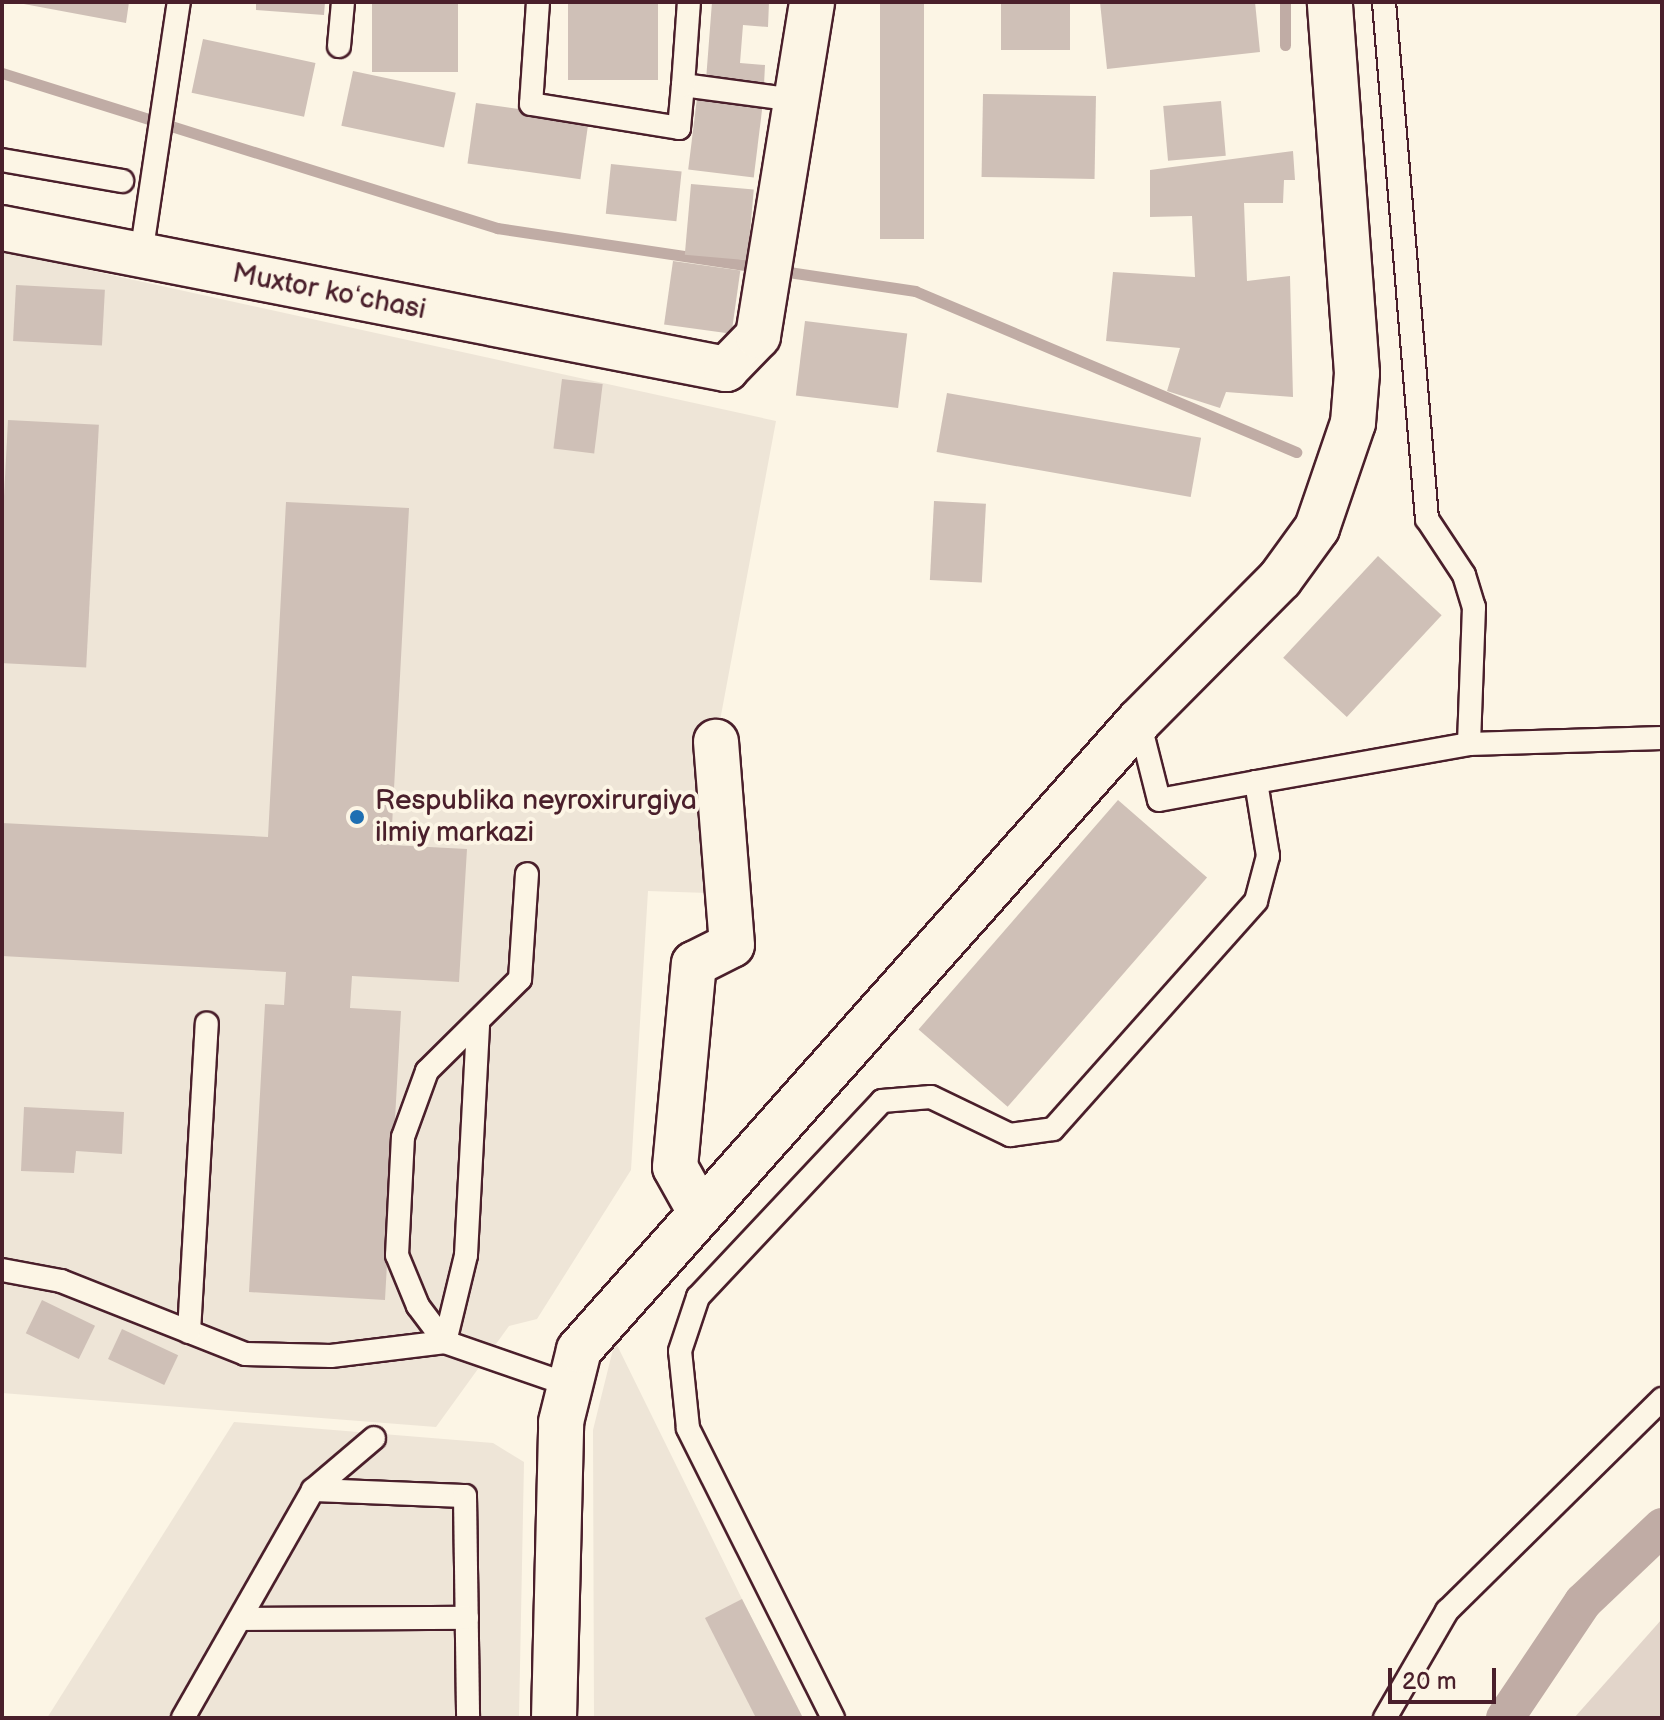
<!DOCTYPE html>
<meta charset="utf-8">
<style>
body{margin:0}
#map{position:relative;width:1664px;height:1720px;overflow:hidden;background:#fcf5e5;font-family:"Balsamiq Sans",sans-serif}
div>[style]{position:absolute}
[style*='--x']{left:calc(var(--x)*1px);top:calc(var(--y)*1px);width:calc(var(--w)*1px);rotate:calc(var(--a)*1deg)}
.built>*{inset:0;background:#eee5d7}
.green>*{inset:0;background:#e2d5ca}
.stream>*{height:11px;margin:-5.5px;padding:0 5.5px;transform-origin:5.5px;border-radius:5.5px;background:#c0aca5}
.canal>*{height:38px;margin:-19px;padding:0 19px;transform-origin:19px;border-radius:19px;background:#c0aca5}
.building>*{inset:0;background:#cfc0b7;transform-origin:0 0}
.roads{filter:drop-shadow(2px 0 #4a1f2b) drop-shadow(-2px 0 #4a1f2b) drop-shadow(0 2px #4a1f2b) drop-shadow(0 -2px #4a1f2b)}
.lane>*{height:22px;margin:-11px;padding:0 11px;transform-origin:11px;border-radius:11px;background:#fcf5e5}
.street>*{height:44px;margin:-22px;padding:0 22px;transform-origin:22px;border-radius:22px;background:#fcf5e5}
.secondary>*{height:44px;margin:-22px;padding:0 22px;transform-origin:22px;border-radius:22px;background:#fcf5e5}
.dots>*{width:22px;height:22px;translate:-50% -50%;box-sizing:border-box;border:4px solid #fcf5e5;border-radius:50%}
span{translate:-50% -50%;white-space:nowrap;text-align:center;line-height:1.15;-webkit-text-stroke:8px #fcf5e5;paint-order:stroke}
.street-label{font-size:28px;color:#4a1f2b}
.poi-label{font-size:28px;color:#4a1f2b}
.left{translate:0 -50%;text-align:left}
.frame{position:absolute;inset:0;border:4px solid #4a1f2b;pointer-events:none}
.scale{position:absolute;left:1388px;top:1668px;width:108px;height:36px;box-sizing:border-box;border:4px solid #4a1f2b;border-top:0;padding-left:10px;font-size:24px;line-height:28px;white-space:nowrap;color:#4a1f2b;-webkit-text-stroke:6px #fcf5e5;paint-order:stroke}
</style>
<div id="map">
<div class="built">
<i style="clip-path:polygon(2px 251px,776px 421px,716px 742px,708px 893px,648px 891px,631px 1170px,537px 1319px,509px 1326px,436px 1427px,2px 1393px)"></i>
<i style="clip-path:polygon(615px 1341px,742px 1599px,803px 1718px,594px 1718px,593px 1430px)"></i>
<i style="clip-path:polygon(234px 1422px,493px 1443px,524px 1462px,519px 1718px,47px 1718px)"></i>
</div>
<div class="green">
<i style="clip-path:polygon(1662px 1619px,1662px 1718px,1574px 1718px)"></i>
</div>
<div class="stream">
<i style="--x:1285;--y:2;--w:43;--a:90"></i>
<i style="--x:2;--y:73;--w:519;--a:17.39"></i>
<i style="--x:497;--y:228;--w:264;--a:8.5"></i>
<i style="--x:775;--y:270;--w:142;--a:8.5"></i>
<i style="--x:915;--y:291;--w:414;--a:22.9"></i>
</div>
<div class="canal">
<i style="--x:1505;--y:1718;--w:140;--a:-56.1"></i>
<i style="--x:1583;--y:1602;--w:109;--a:-43.5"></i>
</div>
<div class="building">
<i style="clip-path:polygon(13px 2px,129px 2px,126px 23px)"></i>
<i style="clip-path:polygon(256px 2px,325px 2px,324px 15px,256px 10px)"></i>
<i style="left:372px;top:2px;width:86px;height:70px"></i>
<i style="left:568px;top:2px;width:90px;height:78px"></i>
<i style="clip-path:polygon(712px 2px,769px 2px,768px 27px,743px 25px,740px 63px,765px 65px,764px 85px,706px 80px)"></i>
<i style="left:880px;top:2px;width:44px;height:237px"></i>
<i style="left:1001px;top:2px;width:69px;height:48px"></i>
<i style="clip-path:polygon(1100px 2px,1255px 2px,1260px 52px,1107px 69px)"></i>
<i style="left:203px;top:39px;width:115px;height:55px;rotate:12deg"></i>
<i style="left:353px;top:71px;width:105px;height:56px;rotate:12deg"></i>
<i style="left:983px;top:94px;width:113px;height:83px;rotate:1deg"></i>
<i style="left:697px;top:98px;width:66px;height:72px;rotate:7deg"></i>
<i style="left:1221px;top:101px;width:55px;height:58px;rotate:85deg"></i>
<i style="left:476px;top:103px;width:114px;height:61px;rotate:8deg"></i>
<i style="clip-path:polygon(1293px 151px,1295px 180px,1284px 180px,1283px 203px,1244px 203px,1247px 281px,1290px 276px,1293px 397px,1226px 392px,1220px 408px,1167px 391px,1180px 348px,1106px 341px,1113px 272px,1195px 277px,1192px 216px,1150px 217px,1150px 170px)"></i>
<i style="left:611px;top:164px;width:71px;height:50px;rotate:6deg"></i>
<i style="left:691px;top:184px;width:63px;height:71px;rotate:5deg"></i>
<i style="left:673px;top:261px;width:68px;height:64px;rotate:8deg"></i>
<i style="left:16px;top:285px;width:89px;height:56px;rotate:3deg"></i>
<i style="left:805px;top:321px;width:103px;height:75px;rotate:7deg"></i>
<i style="left:562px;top:379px;width:41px;height:70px;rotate:7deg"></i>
<i style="left:947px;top:393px;width:258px;height:60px;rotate:10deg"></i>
<i style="left:8px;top:420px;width:91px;height:243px;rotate:3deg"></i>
<i style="left:934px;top:501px;width:52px;height:79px;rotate:3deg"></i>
<i style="clip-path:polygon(286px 502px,409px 508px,391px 845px,467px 849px,459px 982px,352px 976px,350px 1008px,401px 1011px,385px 1300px,249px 1292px,265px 1004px,284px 1005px,286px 972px,2px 956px,2px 823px,268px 837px)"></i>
<i style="left:1378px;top:556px;width:87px;height:139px;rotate:43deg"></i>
<i style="left:1118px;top:800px;width:118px;height:304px;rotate:41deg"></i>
<i style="clip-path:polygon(24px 1107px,124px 1112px,122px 1154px,76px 1151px,74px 1173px,21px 1171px)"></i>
<i style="left:42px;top:1300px;width:59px;height:37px;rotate:26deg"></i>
<i style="left:122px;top:1329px;width:62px;height:33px;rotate:25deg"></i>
<i style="clip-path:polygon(742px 1599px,803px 1718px,756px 1718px,705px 1618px)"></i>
</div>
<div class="roads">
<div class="lane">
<i style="--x:538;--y:2;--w:102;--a:93.9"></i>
<i style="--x:531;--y:104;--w:150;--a:9.2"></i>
<i style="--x:679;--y:128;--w:43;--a:-84.7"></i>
<i style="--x:683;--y:85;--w:114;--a:7.6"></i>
<i style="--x:1384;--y:2;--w:519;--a:85.25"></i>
<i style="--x:1427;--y:519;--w:67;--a:56.5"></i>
<i style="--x:1464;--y:575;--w:34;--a:73"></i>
<i style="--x:1474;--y:607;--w:137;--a:92.1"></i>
<i style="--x:339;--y:46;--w:44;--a:-84.8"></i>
<i style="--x:683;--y:85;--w:83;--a:-85.9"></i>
<i style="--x:2;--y:160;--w:122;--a:9.9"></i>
<i style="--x:141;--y:255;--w:256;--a:-81.5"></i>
<i style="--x:1139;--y:721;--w:81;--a:75.8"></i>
<i style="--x:1159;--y:800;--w:99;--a:-10.5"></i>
<i style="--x:2;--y:1270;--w:60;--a:10.6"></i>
<i style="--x:61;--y:1281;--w:198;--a:21.6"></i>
<i style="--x:245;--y:1354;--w:86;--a:1.3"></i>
<i style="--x:331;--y:1356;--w:115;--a:-7"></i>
<i style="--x:445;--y:1342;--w:128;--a:19.1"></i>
<i style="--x:189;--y:1332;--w:309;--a:-86.7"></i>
<i style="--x:445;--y:1342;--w:45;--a:-126.9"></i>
<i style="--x:418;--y:1306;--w:55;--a:-112.4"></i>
<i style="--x:397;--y:1255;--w:118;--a:-87.1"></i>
<i style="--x:403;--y:1137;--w:70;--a:-70"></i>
<i style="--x:427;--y:1071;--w:131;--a:-44.7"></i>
<i style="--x:520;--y:979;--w:105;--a:-86.2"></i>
<i style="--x:445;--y:1342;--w:89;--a:-76.4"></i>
<i style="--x:466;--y:1255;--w:230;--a:-87"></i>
<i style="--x:313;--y:1490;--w:152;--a:2.3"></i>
<i style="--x:465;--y:1496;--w:222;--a:89.2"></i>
<i style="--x:243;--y:1619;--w:224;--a:-0.3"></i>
<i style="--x:183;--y:1718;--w:262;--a:-60.3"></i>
<i style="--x:313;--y:1490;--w:80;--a:-40.4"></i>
<i style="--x:833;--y:1718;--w:324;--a:-116.6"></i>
<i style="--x:688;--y:1428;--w:77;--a:-95.9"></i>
<i style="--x:680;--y:1351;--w:57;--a:-71.6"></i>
<i style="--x:698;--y:1297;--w:269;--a:-46.8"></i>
<i style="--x:882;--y:1101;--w:49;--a:-4.7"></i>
<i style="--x:931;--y:1097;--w:88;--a:25.7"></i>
<i style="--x:1010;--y:1135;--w:43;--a:-7.9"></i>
<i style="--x:1053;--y:1129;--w:305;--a:-48.3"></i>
<i style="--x:1256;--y:901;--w:47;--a:-75.1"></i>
<i style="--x:1268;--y:856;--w:75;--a:-99.2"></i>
<i style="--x:1256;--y:782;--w:216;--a:-10.1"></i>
<i style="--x:1469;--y:744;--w:193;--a:-1.8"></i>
<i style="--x:1385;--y:1718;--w:124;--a:-59.9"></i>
<i style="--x:1447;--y:1611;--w:302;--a:-44.6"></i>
</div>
<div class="street">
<i style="--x:2;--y:228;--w:738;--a:11.02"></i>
<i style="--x:726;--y:369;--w:46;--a:-45.9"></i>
<i style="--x:758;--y:336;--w:338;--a:-80.8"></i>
<i style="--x:699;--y:1210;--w:49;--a:-119.2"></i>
<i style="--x:675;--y:1167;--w:204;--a:-84.7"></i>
<i style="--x:694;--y:964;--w:42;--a:-26.6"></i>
<i style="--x:732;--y:945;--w:204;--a:-94.5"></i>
</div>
<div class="secondary">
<i style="--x:554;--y:1718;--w:296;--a:-88.6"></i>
<i style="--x:561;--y:1422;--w:74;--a:-76"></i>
<i style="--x:579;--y:1350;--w:842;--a:-48.32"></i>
<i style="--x:1139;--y:721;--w:200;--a:-45.2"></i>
<i style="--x:1280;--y:579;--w:63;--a:-54"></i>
<i style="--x:1317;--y:528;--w:111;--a:-71.1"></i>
<i style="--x:1353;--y:423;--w:50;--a:-85.4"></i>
<i style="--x:1357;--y:373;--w:372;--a:-94.2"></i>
</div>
</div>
<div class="dots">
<i style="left:357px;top:817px;background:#1f6fb2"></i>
</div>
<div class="street-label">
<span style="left:329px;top:292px;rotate:11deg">Muxtor koʻchasi</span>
</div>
<div class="poi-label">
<span class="left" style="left:375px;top:817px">Respublika neyroxirurgiya<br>ilmiy markazi</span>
</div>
<div class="frame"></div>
<div class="scale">20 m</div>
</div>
